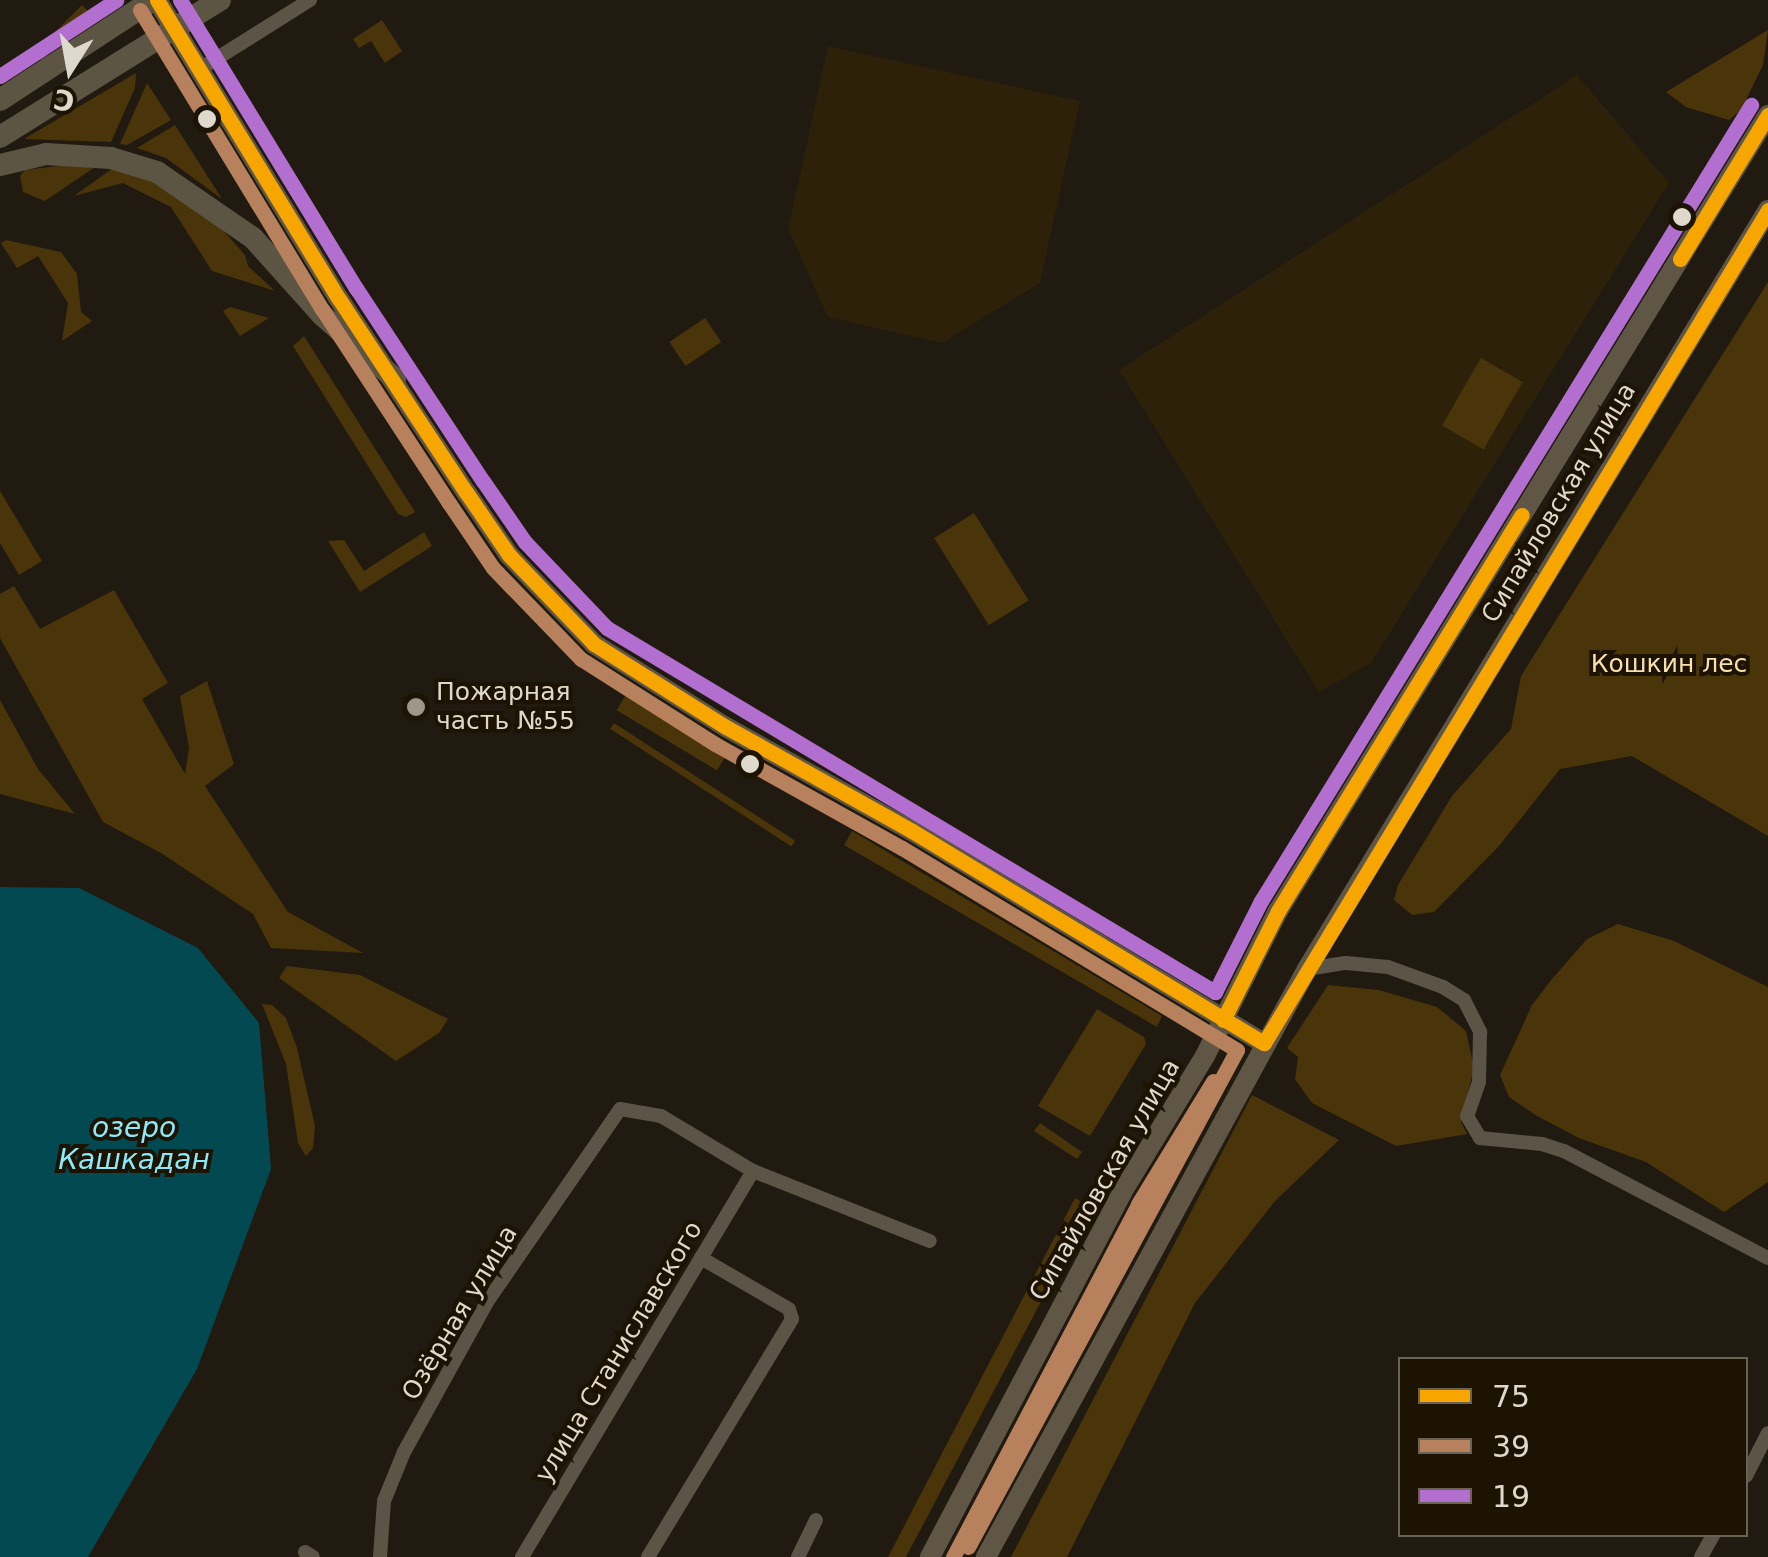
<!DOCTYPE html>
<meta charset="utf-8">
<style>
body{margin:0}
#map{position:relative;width:1768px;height:1557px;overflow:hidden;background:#201a10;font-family:"DejaVu Sans",sans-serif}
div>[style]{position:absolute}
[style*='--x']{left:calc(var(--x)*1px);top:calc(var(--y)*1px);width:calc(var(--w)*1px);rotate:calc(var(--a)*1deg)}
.built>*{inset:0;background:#2d2109}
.green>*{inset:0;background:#493509;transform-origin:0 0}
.water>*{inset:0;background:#034952}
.street>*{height:14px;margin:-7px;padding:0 7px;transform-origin:7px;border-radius:7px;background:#5c5547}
.secondary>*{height:20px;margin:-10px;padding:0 10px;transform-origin:10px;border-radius:10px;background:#605646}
.primary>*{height:22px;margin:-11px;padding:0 11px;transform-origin:11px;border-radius:11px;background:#5d5543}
.bus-1>*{height:15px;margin:-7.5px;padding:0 7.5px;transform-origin:7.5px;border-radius:7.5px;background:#f7a600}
.bus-2>*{height:15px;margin:-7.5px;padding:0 7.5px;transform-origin:7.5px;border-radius:7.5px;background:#b6815c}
.bus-3>*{height:15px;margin:-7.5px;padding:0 7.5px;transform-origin:7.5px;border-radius:7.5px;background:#b36fd0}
.dots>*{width:28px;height:28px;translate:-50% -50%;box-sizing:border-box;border:5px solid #1c1303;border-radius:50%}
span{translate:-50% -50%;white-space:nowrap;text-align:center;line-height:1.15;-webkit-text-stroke:8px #1c1303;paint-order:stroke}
.street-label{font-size:25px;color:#dfd9cd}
.park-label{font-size:25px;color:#f9deae}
.poi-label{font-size:25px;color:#dfd9cd}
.left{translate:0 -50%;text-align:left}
.water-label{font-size:28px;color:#8be9fa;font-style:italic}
.legend{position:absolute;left:1398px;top:1357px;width:350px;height:180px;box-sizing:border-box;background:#1c1303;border:2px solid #6a6254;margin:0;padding:12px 18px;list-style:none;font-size:30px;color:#dfd9cd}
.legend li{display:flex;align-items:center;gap:20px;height:50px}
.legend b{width:50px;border:2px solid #6a6254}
.north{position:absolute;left:20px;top:20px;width:100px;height:100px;-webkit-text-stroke:8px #1c1303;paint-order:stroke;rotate:191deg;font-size:28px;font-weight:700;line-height:40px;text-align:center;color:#dfd9cd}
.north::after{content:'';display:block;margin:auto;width:35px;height:45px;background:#dfd9cd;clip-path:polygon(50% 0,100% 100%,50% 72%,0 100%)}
</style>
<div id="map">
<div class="built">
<i style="clip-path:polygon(828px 46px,1080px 101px,1040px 283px,942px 343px,828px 317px,788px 229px)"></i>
<i style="clip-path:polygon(1577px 75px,1669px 183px,1371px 663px,1319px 692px,1119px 370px)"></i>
</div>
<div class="green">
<i style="left:82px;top:5px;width:11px;height:68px;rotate:45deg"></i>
<i style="clip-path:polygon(382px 20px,402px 51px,385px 63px,371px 41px,359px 48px,353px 39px)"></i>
<i style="clip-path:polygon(1768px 30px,1763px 65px,1741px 110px,1729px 120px,1686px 107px,1666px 92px)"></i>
<i style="clip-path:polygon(136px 73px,135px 88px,111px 142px,24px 139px)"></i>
<i style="clip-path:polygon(147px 83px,171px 120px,127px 145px,120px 144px)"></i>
<i style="clip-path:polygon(175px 125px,222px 199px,166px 158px,137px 148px)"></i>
<i style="clip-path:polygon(74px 164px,95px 167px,45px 201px,23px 192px,20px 176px,25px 170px)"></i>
<i style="clip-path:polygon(113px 168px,147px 178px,221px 228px,245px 255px,248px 266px,275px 291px,212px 271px,171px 207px,123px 183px,74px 196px)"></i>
<i style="clip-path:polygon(6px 240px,61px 252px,77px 274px,81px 312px,92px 321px,62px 341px,68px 303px,38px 256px,17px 268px,1px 243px)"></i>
<i style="clip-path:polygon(1768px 282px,1768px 836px,1632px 756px,1560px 769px,1499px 846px,1434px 912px,1412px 915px,1394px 900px,1398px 885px,1452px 796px,1511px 729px,1521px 676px)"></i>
<i style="clip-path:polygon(230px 307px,269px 318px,240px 336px,223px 311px)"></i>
<i style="left:705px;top:318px;width:29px;height:43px;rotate:56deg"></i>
<i style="clip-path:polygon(304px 336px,415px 512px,406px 517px,398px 514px,293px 346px)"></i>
<i style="left:1481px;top:358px;width:48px;height:78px;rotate:30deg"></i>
<i style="clip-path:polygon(0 491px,42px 561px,19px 575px,0 543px)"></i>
<i style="left:974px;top:513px;width:103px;height:47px;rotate:58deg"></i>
<i style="clip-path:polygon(424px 532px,432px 546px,360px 592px,328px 541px,344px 540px,364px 571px)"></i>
<i style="clip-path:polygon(14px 586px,40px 629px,114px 590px,168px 683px,142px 699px,185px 774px,189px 748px,180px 696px,207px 681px,234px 764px,205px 786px,288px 912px,363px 953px,271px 948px,253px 914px,161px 853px,103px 822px,0 638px,0 594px)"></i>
<i style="left:627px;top:693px;width:117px;height:20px;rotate:31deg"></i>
<i style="clip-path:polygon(0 700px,38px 769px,75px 814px,0 794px)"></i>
<i style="left:614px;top:723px;width:216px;height:7px;rotate:33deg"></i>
<i style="clip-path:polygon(852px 831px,1162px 1016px,1157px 1027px,844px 845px)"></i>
<i style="clip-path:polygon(1618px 924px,1674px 941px,1768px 987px,1768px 1182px,1724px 1212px,1646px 1162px,1579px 1138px,1537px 1116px,1509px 1097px,1500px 1075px,1532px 1005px,1552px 979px,1587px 939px)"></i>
<i style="clip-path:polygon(287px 966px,360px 975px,448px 1019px,439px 1033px,396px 1061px,279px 978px)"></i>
<i style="clip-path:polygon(1328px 985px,1379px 990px,1437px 1007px,1466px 1031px,1474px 1068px,1461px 1122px,1467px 1134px,1396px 1146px,1312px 1103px,1295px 1079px,1298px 1057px,1287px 1048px)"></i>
<i style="clip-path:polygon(262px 1004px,272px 1005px,286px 1018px,297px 1048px,315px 1126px,313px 1148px,306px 1156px,298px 1143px,286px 1064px)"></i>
<i style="clip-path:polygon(1097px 1009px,1144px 1037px,1146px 1044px,1090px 1136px,1038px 1106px)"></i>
<i style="clip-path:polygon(1252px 1095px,1339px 1140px,1275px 1201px,1195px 1303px,1067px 1557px,1011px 1557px)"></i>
<i style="clip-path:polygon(1040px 1123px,1082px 1152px,1077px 1159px,1034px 1131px)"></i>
<i style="clip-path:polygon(1075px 1198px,1091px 1207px,906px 1557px,888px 1557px)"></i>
</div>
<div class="water">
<i style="clip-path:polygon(0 887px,79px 888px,198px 948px,259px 1023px,271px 1169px,197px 1369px,88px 1557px,0 1557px)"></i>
</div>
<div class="street">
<i style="--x:200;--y:69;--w:130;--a:-32.1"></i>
<i style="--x:1307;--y:969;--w:39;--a:-9"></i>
<i style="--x:1346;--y:963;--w:42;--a:5.4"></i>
<i style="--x:1388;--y:967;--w:59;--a:20"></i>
<i style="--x:1443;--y:987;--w:25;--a:32"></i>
<i style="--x:1464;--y:1000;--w:36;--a:63"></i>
<i style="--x:1480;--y:1032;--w:50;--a:91.1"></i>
<i style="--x:1479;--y:1082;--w:36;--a:109"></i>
<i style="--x:1467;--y:1116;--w:26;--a:59"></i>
<i style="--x:1480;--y:1138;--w:62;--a:5.5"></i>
<i style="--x:1542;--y:1144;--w:23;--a:18"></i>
<i style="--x:1564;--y:1151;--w:230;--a:27.7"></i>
<i style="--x:1746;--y:1476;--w:48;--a:-62.9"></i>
<i style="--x:305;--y:1552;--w:9;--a:32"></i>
<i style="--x:380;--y:1557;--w:56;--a:-85.9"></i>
<i style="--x:384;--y:1501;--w:53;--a:-67.8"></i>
<i style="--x:404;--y:1452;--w:171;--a:-61"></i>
<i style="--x:487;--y:1302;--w:234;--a:-55.4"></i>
<i style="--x:620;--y:1109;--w:42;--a:9.7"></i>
<i style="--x:661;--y:1116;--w:107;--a:30.9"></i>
<i style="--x:753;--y:1171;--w:190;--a:21.6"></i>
<i style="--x:522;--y:1557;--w:450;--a:-59.1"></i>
<i style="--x:648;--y:1557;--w:278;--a:-58.8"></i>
<i style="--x:792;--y:1319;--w:10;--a:-107"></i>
<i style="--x:789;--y:1309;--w:102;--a:-149.9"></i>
<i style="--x:798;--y:1557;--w:41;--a:-64.1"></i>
<i style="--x:1701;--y:1557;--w:26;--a:-61"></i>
</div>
<div class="secondary">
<i style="--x:157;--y:0;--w:350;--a:58.7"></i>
<i style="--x:339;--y:299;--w:231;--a:56.7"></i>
<i style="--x:466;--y:492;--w:76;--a:55.7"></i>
<i style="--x:509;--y:555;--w:123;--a:46.3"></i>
<i style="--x:594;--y:644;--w:156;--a:32.2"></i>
<i style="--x:726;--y:727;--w:213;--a:29.2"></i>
<i style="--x:912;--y:831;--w:411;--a:31.1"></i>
<i style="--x:930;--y:1557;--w:410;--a:-62.2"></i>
<i style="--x:1121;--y:1194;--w:162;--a:-58.7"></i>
<i style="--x:1205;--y:1056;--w:162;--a:-63.3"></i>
<i style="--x:1278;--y:911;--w:935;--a:-58.38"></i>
<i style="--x:986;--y:1557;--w:670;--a:-61.37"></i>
<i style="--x:1307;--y:969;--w:888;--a:-58.73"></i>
</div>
<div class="primary">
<i style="--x:0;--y:100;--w:183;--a:-33.2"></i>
<i style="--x:0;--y:137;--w:259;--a:-31.9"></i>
<i style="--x:0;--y:165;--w:47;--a:-13.4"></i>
<i style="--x:46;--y:154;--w:65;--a:3.5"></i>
<i style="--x:111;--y:158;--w:48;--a:16.9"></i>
<i style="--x:157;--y:172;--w:116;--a:34.5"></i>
<i style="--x:253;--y:238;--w:103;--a:48.1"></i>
<i style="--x:322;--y:315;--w:97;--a:41.2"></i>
</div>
<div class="bus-1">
<i style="--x:157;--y:0;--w:350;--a:58.7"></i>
<i style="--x:339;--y:299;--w:231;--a:56.7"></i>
<i style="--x:466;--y:492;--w:76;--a:55.7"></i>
<i style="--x:509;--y:555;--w:123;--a:46.3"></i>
<i style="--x:594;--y:644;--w:156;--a:32.2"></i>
<i style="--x:726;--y:727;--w:213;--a:29.2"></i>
<i style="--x:912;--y:831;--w:411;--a:31.1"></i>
<i style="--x:1264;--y:1043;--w:974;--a:-58.82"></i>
<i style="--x:1680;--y:259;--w:169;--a:-58.6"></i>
<i style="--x:1223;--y:1020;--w:122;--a:-63.2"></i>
<i style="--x:1278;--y:911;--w:465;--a:-58.4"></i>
</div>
<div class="bus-2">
<i style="--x:140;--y:10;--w:350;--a:58.7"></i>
<i style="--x:322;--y:309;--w:232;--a:56.8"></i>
<i style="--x:449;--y:503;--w:78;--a:55.9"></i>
<i style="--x:493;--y:568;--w:127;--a:46"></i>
<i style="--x:581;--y:659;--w:159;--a:32.4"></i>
<i style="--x:715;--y:744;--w:214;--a:29.1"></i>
<i style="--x:902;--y:848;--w:391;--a:31.1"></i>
<i style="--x:1237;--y:1050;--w:565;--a:118.42"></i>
<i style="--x:953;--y:1557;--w:399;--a:-62.3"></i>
<i style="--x:1138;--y:1204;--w:144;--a:-58.6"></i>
</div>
<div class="bus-3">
<i style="--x:180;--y:0;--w:338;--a:58.6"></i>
<i style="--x:356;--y:288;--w:231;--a:56.7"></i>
<i style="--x:483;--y:481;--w:74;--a:55.5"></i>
<i style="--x:525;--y:542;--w:119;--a:46.4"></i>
<i style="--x:607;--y:628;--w:709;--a:30.91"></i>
<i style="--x:1215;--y:992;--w:102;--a:-63.2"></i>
<i style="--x:1261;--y:901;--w:935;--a:-58.38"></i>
<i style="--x:0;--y:76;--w:139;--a:-33.2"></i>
</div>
<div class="dots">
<i style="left:207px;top:119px;background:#dfd9cd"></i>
<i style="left:1682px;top:217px;background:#dfd9cd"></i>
<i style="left:416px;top:707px;background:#9c968b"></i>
<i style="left:750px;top:764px;background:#dfd9cd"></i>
</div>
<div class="street-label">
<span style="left:1559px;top:503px;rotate:-59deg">Сипайловская улица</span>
<span style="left:1105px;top:1180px;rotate:-60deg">Сипайловская улица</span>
<span style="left:460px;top:1313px;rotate:-59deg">Озёрная улица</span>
<span style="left:619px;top:1352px;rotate:-59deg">улица Станиславского</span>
</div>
<div class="park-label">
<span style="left:1669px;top:664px">Кошкин лес</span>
</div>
<div class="poi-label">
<span class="left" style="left:436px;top:707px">Пожарная<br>часть №55</span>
</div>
<div class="water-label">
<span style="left:134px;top:1144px">озеро<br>Кашкадан</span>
</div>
<ul class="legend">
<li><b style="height:12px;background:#f7a600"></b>75</li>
<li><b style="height:12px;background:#b6815c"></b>39</li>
<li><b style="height:12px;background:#b36fd0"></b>19</li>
</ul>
<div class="north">С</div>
</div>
